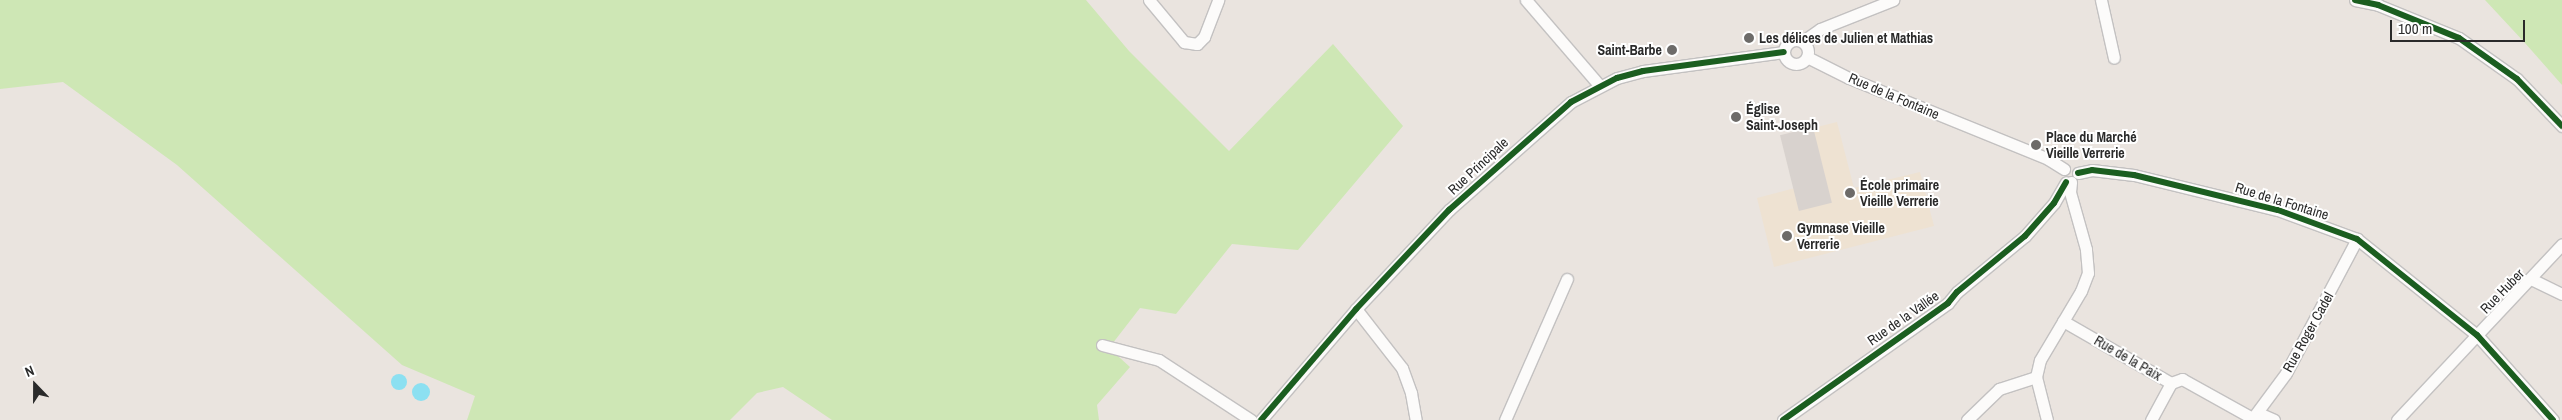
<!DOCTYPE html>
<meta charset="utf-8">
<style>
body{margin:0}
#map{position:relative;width:2562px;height:420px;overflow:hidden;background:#eae4df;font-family:"Archivo Narrow",sans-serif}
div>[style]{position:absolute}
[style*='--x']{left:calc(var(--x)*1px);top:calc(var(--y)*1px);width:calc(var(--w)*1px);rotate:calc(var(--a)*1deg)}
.education>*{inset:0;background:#eee2d2}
.green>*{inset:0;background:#cee7b5}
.plaza>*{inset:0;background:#d8d2ce;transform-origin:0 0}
.water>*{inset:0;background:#8ce0f1}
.round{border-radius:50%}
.roads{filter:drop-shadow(1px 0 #c3c1c1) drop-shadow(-1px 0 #c3c1c1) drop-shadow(0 1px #c3c1c1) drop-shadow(0 -1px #c3c1c1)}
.minor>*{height:11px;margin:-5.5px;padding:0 5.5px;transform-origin:5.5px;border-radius:5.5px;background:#fcfbfa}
.minor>.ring{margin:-5.5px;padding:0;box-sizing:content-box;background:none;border:11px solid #fcfbfa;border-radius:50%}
.cycleway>*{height:6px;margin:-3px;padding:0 3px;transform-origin:3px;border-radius:3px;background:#1b5e20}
.dots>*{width:14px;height:14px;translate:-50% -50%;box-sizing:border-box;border:2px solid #fff;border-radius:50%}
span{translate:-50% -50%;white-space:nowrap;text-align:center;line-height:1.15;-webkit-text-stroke:4px #fff;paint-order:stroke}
.poi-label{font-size:14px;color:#2a2a2a;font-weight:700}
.left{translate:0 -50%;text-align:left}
.right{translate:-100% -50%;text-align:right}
.street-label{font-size:14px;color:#2a2a2a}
.north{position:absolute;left:10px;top:360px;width:50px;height:50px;-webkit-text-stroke:4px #fff;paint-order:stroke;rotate:338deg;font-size:14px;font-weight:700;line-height:20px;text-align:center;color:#2a2a2a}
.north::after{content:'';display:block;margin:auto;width:18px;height:22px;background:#2a2a2a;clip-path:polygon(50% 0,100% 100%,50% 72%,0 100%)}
.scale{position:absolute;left:2390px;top:20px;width:135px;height:22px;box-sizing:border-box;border:2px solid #2a2a2a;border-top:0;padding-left:6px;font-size:15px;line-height:18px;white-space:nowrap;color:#2a2a2a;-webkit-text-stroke:4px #fff;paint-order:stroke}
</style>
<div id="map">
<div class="education">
<i style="clip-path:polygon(1837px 122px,1854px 188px,1920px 172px,1934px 226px,1774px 267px,1757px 198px,1795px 188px,1781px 136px)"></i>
</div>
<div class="green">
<i style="clip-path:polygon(0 0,1086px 0,1129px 51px,1229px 151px,1333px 44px,1403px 126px,1298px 250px,1232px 244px,1176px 314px,1140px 308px,1109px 348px,1130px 367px,1097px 405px,1099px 420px,832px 420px,783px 387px,757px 393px,730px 420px,467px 420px,475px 396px,402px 365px,177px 165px,63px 82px,0 89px)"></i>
<i style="clip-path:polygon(2485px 0,2562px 0,2562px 85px,2525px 43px)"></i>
</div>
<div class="plaza">
<i style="left:1813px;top:127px;width:78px;height:34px;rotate:76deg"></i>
</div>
<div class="water">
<i class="round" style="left:391px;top:374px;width:16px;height:16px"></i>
<i class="round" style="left:412px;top:383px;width:18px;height:18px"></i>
</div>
<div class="roads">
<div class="minor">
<i style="--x:1149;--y:0;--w:55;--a:50.2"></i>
<i style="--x:1184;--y:42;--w:13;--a:9"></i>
<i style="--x:1197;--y:44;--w:10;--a:-45"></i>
<i style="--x:1204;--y:37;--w:40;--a:-69"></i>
<i style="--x:1526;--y:0;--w:113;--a:49.3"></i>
<i style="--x:2101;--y:0;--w:59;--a:77.4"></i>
<i style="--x:2355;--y:0;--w:24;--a:12"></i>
<i style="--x:2378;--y:5;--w:87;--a:22.2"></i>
<i style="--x:2459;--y:38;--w:71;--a:35.3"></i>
<i style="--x:2517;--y:79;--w:65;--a:46.2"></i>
<i class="ring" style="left:1784px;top:40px;width:13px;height:13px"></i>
<i style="--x:1803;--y:41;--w:21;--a:-35"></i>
<i style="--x:1820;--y:29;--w:79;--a:-21.7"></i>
<i style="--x:1807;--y:57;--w:47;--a:26.6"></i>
<i style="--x:1849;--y:78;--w:215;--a:22.1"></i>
<i style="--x:2048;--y:159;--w:19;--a:32"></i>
<i style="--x:2078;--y:173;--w:14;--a:-12"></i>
<i style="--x:2092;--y:170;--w:42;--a:6.8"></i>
<i style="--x:2134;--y:175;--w:148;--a:13.7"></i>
<i style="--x:2278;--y:210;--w:84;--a:20.2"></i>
<i style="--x:2357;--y:239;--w:154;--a:38.7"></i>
<i style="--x:2477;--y:335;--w:114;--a:48.2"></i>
<i style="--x:2531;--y:279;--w:34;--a:26"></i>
<i style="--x:1356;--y:309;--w:75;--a:52.1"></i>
<i style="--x:1402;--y:368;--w:27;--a:70"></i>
<i style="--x:1411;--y:393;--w:27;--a:80"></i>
<i style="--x:2063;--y:321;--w:125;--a:29.9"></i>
<i style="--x:2171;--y:383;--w:12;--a:-20"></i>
<i style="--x:2182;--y:379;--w:80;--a:29.1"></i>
<i style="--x:2252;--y:418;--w:11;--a:-15"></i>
<i style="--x:2263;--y:415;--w:12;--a:24"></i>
<i style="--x:1102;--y:345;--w:59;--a:14.7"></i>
<i style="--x:1159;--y:360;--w:110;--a:33.1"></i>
<i style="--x:2252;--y:419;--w:57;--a:-53.5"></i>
<i style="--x:2286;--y:373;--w:152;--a:-62.1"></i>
<i style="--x:1261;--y:420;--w:146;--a:-49.4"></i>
<i style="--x:1356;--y:309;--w:136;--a:-46.8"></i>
<i style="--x:1449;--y:210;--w:163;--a:-41.5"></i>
<i style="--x:1571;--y:102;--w:52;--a:-27.6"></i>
<i style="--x:1617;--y:78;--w:27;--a:-15"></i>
<i style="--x:1643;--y:71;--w:142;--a:-7.7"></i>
<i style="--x:1505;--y:420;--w:154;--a:-66.3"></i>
<i style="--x:1783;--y:420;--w:202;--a:-35.3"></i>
<i style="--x:1948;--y:303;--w:14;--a:-51"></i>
<i style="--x:1957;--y:292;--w:88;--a:-39.5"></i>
<i style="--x:2025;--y:236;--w:44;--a:-48.7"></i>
<i style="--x:2054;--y:203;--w:24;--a:-60"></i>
<i style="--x:1967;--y:420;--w:45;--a:-44.1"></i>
<i style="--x:1999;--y:389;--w:39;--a:-18"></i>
<i style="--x:2047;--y:420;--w:44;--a:-104.3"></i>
<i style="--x:2036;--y:377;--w:17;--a:-77"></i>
<i style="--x:2040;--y:360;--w:80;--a:-59.3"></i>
<i style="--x:2081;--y:291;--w:19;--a:-69"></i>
<i style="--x:2088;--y:273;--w:24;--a:-95"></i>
<i style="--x:2086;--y:249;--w:59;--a:-105.7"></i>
<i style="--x:2070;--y:192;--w:10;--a:-84"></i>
<i style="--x:2151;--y:420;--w:42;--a:-61.6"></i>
<i style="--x:2397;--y:420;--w:241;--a:-46.8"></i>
</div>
</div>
<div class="cycleway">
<i style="--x:2355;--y:0;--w:24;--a:12"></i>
<i style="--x:2378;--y:5;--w:87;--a:22.2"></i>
<i style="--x:2459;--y:38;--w:71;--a:35.3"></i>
<i style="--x:2517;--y:79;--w:65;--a:46.2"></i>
<i style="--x:2078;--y:173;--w:14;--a:-12"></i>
<i style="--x:2092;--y:170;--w:42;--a:6.8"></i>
<i style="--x:2134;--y:175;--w:148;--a:13.7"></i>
<i style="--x:2278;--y:210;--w:84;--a:20.2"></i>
<i style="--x:2357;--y:239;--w:154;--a:38.7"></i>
<i style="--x:2477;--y:335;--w:114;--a:48.2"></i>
<i style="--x:1261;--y:420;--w:146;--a:-49.4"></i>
<i style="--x:1356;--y:309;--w:136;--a:-46.8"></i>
<i style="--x:1449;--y:210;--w:163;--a:-41.5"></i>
<i style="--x:1571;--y:102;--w:52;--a:-27.6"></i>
<i style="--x:1617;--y:78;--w:27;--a:-15"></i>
<i style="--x:1643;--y:71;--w:142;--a:-7.7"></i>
<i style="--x:1783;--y:420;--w:202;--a:-35.3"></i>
<i style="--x:1948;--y:303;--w:14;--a:-51"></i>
<i style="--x:1957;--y:292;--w:88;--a:-39.5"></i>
<i style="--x:2025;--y:236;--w:44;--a:-48.7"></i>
<i style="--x:2054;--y:203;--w:24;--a:-60"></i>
</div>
<div class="dots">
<i style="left:1749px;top:38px;background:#6d6b69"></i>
<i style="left:1672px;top:50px;background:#6d6b69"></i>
<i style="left:1736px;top:117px;background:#6d6b69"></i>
<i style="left:2036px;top:145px;background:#6d6b69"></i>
<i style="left:1850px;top:193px;background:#6d6b69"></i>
<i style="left:1787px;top:236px;background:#6d6b69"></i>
</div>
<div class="poi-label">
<span class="left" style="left:1759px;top:38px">Les délices de Julien et Mathias</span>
<span class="right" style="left:1662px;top:50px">Saint-Barbe</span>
<span class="left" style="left:1746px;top:117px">Église<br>Saint-Joseph</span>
<span class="left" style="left:2046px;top:145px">Place du Marché<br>Vieille Verrerie</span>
<span class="left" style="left:1860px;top:193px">École primaire<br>Vieille Verrerie</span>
<span class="left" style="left:1797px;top:236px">Gymnase Vieille<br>Verrerie</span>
</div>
<div class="street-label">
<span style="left:1894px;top:96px;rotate:23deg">Rue de la Fontaine</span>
<span style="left:1478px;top:166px;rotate:-43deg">Rue Principale</span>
<span style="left:2282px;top:201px;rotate:17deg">Rue de la Fontaine</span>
<span style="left:2502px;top:291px;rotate:-46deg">Rue Huber</span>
<span style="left:1903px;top:318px;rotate:-35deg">Rue de la Vallée</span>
<span style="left:2308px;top:332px;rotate:-61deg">Rue Roger Cadel</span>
<span style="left:2128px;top:358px;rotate:30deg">Rue de la Paix</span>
</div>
<div class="north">N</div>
<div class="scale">100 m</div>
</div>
